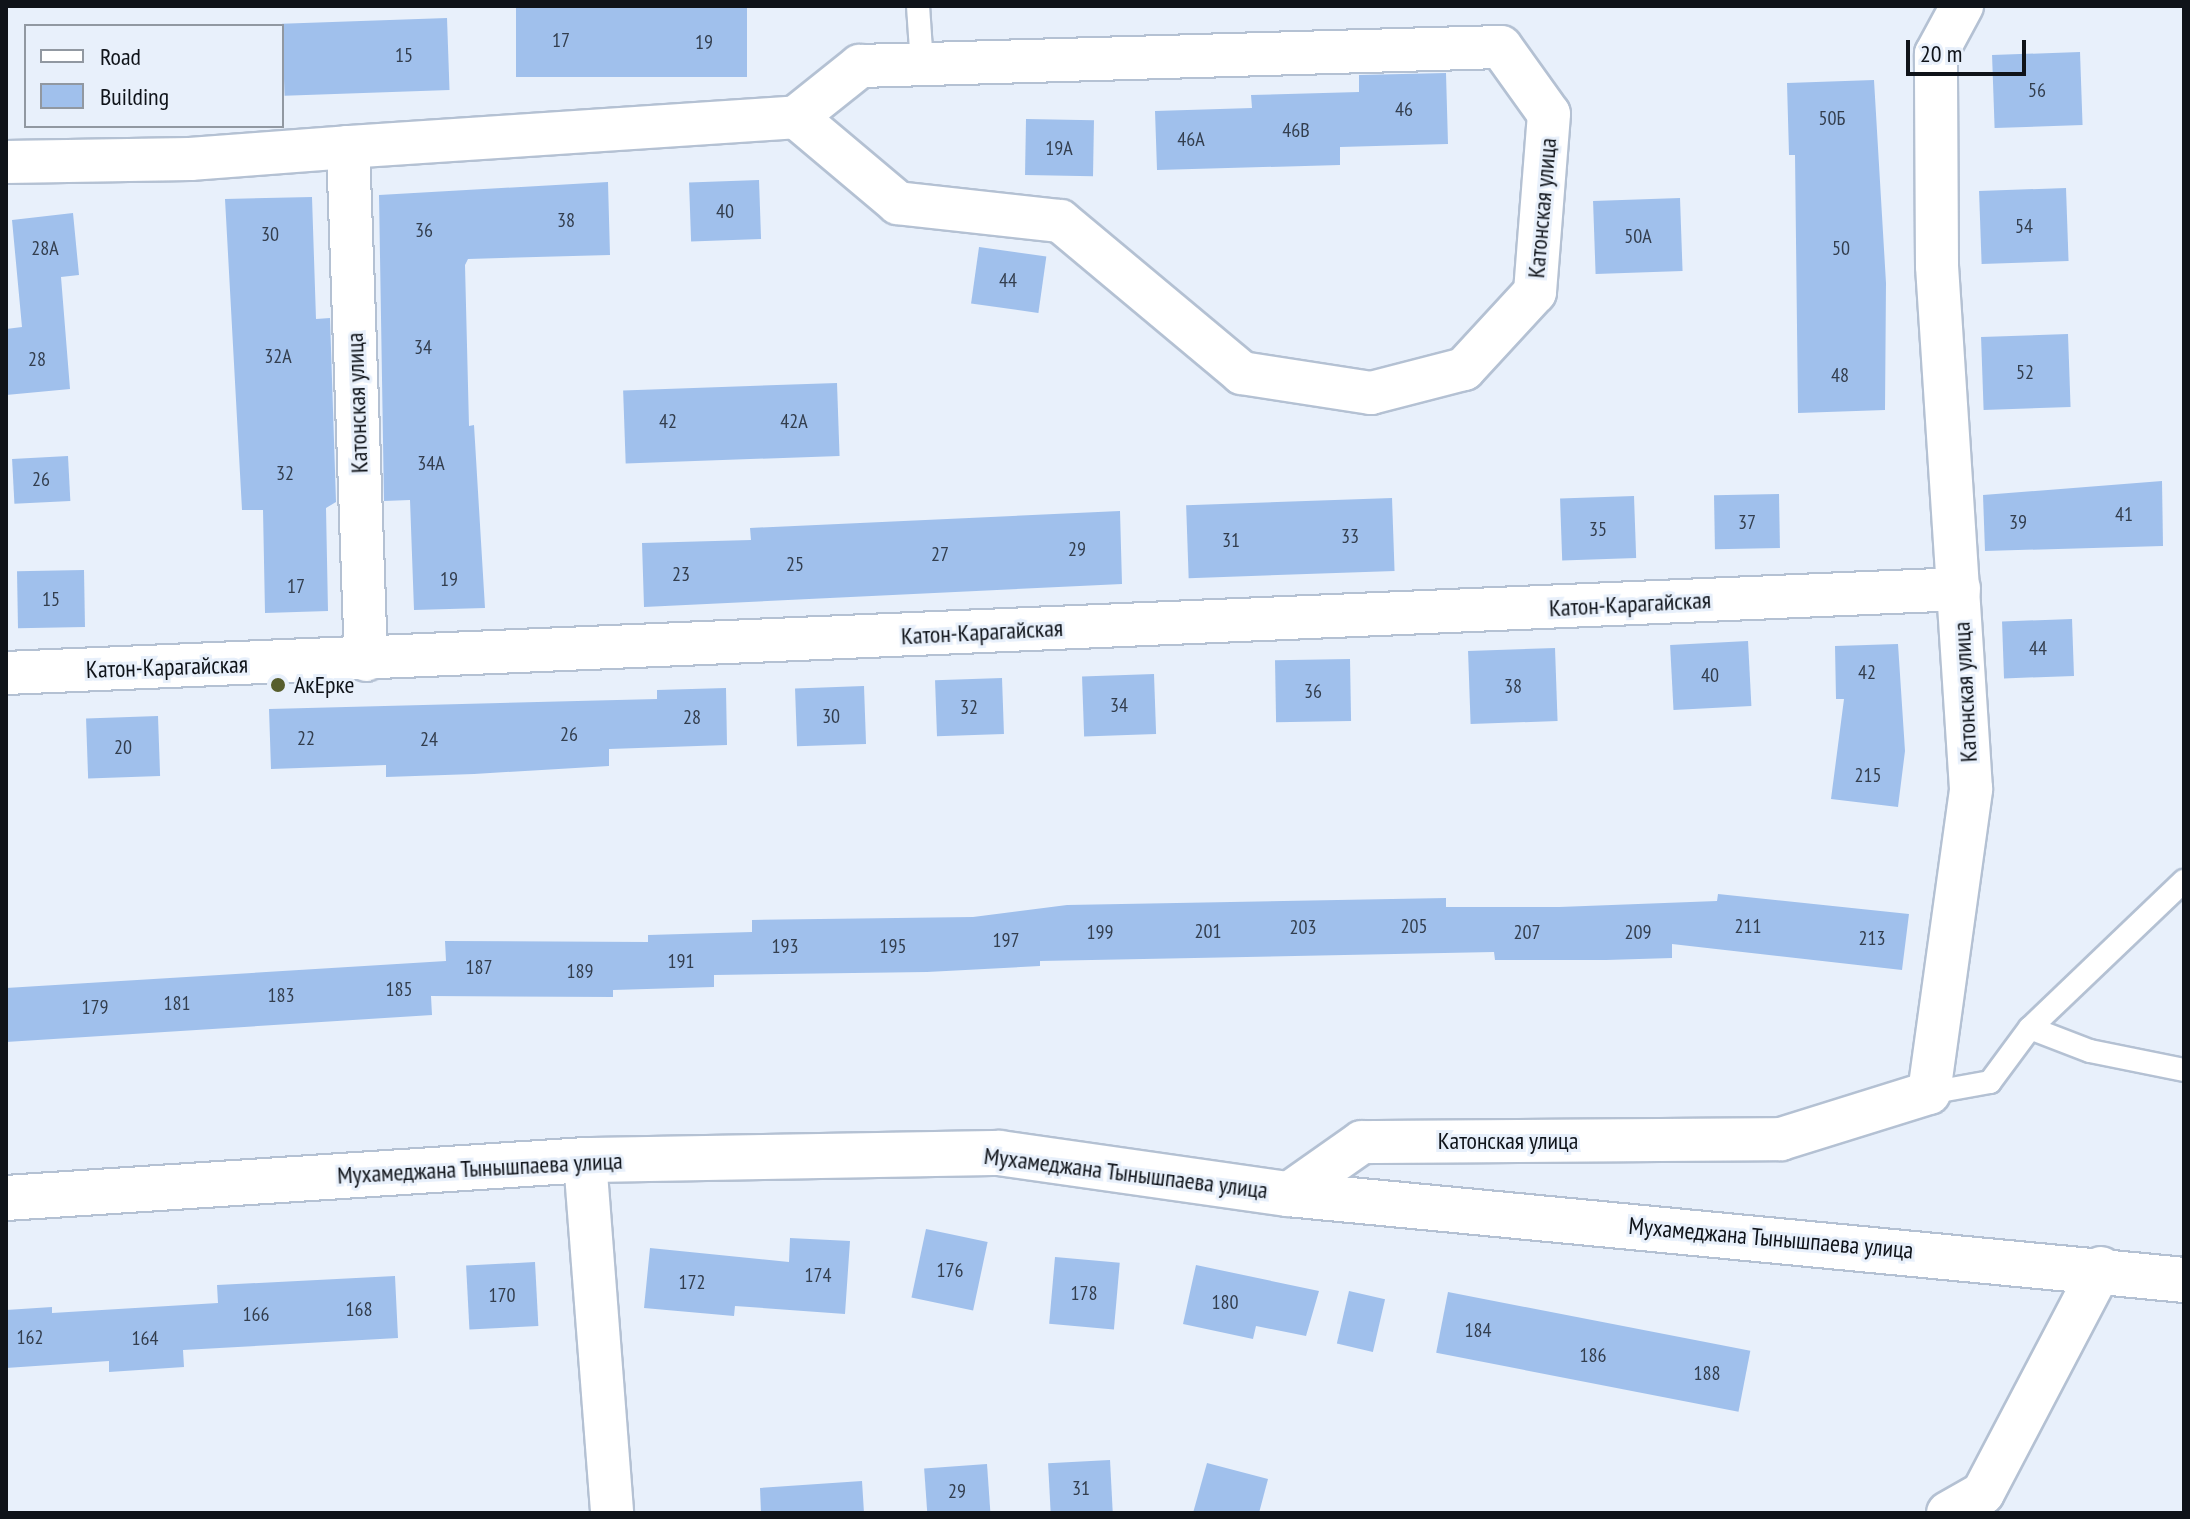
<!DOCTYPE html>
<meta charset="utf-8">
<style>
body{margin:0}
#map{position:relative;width:2190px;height:1519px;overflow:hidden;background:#e8f0fb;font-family:"PT Sans Narrow",sans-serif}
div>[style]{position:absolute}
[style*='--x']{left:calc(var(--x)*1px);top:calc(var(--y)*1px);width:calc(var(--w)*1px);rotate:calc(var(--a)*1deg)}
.building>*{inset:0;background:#a0c0ec;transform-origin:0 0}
.roads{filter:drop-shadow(2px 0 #b4c1d3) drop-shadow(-2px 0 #b4c1d3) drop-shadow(0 2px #b4c1d3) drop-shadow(0 -2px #b4c1d3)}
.lane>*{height:22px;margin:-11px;padding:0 11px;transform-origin:11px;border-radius:11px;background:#fff}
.street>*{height:42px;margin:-21px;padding:0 21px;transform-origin:21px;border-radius:21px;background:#fff}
.secondary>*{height:44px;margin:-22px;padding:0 22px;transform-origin:22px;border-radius:22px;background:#fff}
.dots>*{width:22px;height:22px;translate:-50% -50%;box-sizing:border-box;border:4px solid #e8f0fb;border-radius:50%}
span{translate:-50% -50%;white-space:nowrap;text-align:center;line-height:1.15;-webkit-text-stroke:6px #e8f0fb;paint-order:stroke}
.number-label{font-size:20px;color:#333e4e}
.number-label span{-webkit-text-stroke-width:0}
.street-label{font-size:24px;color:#0f1319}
.poi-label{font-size:24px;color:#0f1319}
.left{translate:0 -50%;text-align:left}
.frame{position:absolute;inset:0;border:8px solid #0f1319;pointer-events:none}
.legend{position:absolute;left:24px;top:24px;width:260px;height:104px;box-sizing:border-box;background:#e8f0fb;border:2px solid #9198a1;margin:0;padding:10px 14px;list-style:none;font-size:24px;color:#0f1319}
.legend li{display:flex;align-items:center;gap:16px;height:40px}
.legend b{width:40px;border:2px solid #9198a1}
.scale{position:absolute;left:1906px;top:40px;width:120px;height:36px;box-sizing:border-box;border:4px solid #0f1319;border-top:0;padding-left:10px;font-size:24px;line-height:28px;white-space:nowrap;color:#0f1319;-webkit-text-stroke:6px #e8f0fb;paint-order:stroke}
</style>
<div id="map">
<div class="building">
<i style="left:516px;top:6px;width:231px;height:71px"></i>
<i style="left:447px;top:18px;width:72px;height:165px;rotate:88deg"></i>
<i style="left:2080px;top:52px;width:73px;height:88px;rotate:88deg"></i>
<i style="clip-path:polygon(1446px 73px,1448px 144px,1340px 147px,1340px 165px,1157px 170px,1155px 111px,1252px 108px,1251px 95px,1359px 92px,1359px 75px)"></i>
<i style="clip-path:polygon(1874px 80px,1886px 283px,1885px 410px,1798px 413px,1795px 155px,1789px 155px,1787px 83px)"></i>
<i style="left:1026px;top:119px;width:68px;height:56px;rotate:1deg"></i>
<i style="left:759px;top:180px;width:59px;height:70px;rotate:88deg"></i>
<i style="clip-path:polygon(608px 182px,610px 255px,468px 259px,465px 265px,469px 426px,474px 425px,485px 608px,414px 610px,410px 500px,384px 501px,379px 195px)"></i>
<i style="left:2066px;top:188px;width:73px;height:87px;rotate:88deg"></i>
<i style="clip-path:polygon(312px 197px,316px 319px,330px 318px,336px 502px,326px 508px,328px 611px,265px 613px,263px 510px,242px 510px,225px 199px)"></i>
<i style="left:1680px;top:198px;width:73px;height:87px;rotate:88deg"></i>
<i style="clip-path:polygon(73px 213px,79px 275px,61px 277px,70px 389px,6px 395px,6px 329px,22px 327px,12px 220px)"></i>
<i style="left:979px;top:247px;width:68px;height:57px;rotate:8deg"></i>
<i style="left:2068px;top:334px;width:73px;height:87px;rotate:88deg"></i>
<i style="left:837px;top:383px;width:73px;height:214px;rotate:88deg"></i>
<i style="left:68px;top:456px;width:45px;height:56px;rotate:87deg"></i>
<i style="clip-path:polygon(2162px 481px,2163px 546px,1985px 551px,1983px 495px)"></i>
<i style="left:1779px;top:494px;width:54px;height:65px;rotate:89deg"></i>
<i style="left:1634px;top:496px;width:62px;height:74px;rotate:88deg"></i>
<i style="left:1392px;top:498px;width:73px;height:206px;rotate:88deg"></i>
<i style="clip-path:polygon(1120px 511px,1122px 584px,644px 607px,642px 543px,751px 540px,750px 528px)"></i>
<i style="left:84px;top:570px;width:57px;height:67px;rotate:89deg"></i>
<i style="left:2072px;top:619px;width:57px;height:70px;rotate:88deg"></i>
<i style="left:1748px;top:641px;width:65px;height:78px;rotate:87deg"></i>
<i style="clip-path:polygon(1898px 644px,1905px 751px,1898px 807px,1831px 799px,1844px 699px,1836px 699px,1835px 646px)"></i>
<i style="left:1555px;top:648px;width:73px;height:87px;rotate:88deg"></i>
<i style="left:1350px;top:659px;width:62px;height:75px;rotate:89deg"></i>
<i style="left:1154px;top:674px;width:60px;height:72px;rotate:88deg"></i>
<i style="left:1002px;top:678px;width:56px;height:67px;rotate:88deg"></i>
<i style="left:864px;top:686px;width:58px;height:69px;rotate:88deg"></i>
<i style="clip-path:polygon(726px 688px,727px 745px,609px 749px,609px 766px,474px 774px,386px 777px,386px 765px,271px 769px,269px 709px,657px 699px,657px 690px)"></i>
<i style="left:158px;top:716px;width:60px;height:72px;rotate:88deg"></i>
<i style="clip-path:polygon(1718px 894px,1909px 914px,1902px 970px,1672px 944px,1672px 958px,1606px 960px,1495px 960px,1494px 952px,1040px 961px,1040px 966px,927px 972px,714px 975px,714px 987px,613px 990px,613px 997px,431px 996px,432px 1015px,6px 1042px,6px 988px,446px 961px,445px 941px,648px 942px,648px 935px,752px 932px,752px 920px,973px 917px,1067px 905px,1446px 898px,1446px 907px,1559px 907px,1717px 901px)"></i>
<i style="left:926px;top:1229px;width:63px;height:70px;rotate:12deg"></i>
<i style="clip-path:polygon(790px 1238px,850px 1241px,845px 1314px,735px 1306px,734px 1316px,644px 1308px,650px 1248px,789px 1262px)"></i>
<i style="left:1055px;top:1257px;width:65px;height:67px;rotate:5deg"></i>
<i style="left:535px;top:1262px;width:64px;height:69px;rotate:87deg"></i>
<i style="clip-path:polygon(1196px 1265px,1319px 1291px,1306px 1336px,1256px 1326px,1253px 1339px,1183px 1324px)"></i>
<i style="clip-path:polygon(395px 1276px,398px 1338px,183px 1350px,184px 1367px,109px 1372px,109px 1361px,6px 1368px,6px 1310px,52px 1307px,52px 1313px,218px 1303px,217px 1285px)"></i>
<i style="left:1349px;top:1291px;width:37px;height:54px;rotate:13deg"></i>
<i style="left:1448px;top:1292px;width:308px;height:62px;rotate:11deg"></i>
<i style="left:1110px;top:1460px;width:52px;height:62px;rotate:87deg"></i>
<i style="clip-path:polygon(1207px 1463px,1268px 1479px,1259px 1513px,1193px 1513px)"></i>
<i style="left:987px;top:1464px;width:49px;height:63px;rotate:86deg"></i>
<i style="clip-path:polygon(862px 1481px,864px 1513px,761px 1513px,760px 1488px)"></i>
</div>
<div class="roads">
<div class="lane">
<i style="--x:918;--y:6;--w:58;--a:86.1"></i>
<i style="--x:2030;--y:1028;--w:64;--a:21"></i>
<i style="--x:2090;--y:1051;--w:96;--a:11.4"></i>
<i style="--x:1929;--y:1093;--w:62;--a:-10.2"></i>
<i style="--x:1990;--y:1082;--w:67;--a:-53.5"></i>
<i style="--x:2030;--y:1028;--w:213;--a:-43.7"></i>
</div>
<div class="street">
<i style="--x:348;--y:147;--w:449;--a:-3.8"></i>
<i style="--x:796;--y:117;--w:82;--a:-38.6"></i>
<i style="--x:860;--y:66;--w:641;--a:-1.7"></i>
<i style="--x:1501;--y:47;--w:82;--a:54.4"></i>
<i style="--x:1549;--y:114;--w:179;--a:94.5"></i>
<i style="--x:1535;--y:292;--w:105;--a:132.7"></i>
<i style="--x:1464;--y:369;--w:96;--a:165.5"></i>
<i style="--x:1371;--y:393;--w:131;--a:-171.2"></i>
<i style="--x:1242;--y:373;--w:237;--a:-140.1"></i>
<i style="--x:1060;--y:221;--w:163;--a:-173.7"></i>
<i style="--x:898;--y:203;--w:133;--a:-139.9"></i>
<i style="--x:6;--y:162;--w:184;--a:-0.9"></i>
<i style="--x:190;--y:159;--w:158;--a:-4.3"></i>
<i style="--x:348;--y:147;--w:513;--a:87.99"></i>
<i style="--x:6;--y:673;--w:1955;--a:-2.46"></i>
<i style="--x:585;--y:1160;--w:354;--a:85.6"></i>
<i style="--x:1288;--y:1194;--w:90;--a:-35.1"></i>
<i style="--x:1362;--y:1142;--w:419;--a:-0.4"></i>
<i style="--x:1781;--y:1139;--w:155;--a:-17.3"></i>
<i style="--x:1929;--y:1093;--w:307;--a:-82.1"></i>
<i style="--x:1971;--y:789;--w:524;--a:-93.72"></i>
<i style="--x:1937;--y:266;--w:212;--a:-90.3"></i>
<i style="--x:1936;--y:54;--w:55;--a:-61.6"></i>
<i style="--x:1948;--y:1513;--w:40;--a:-29.7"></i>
<i style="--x:1983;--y:1493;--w:254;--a:-62.3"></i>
</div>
<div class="secondary">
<i style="--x:6;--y:1198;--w:580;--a:-3.75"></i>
<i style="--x:585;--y:1160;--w:414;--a:-1"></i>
<i style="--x:999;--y:1153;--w:292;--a:8.1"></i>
<i style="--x:1288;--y:1194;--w:900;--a:5.48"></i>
</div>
</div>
<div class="dots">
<i style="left:278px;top:685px;background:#575e2d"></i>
</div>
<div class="number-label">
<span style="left:561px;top:40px">17</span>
<span style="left:704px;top:42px">19</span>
<span style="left:404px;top:55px">15</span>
<span style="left:2037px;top:90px">56</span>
<span style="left:1404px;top:109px">46</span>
<span style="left:1832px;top:118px">50Б</span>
<span style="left:1296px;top:130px">46В</span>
<span style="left:1191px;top:139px">46А</span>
<span style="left:1059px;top:148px">19А</span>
<span style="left:725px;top:211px">40</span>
<span style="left:566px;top:220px">38</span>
<span style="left:2024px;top:226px">54</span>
<span style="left:424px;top:230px">36</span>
<span style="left:270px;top:234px">30</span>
<span style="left:1638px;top:236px">50А</span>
<span style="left:45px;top:248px">28А</span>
<span style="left:1841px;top:248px">50</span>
<span style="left:1008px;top:280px">44</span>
<span style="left:423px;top:347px">34</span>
<span style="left:278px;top:356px">32А</span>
<span style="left:37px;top:359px">28</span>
<span style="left:2025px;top:372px">52</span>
<span style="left:1840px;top:375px">48</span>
<span style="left:668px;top:421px">42</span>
<span style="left:794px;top:421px">42А</span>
<span style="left:431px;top:463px">34А</span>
<span style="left:285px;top:473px">32</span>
<span style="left:41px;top:479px">26</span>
<span style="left:2124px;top:514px">41</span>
<span style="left:1747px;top:522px">37</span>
<span style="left:2018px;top:522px">39</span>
<span style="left:1598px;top:529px">35</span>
<span style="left:1350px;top:536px">33</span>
<span style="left:1231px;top:540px">31</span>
<span style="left:1077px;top:549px">29</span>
<span style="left:940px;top:554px">27</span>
<span style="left:795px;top:564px">25</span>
<span style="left:681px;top:574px">23</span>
<span style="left:449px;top:579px">19</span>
<span style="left:296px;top:586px">17</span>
<span style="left:51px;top:599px">15</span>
<span style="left:2038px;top:648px">44</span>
<span style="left:1867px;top:672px">42</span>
<span style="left:1710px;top:675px">40</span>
<span style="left:1513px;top:686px">38</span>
<span style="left:1313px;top:691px">36</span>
<span style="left:1119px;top:705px">34</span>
<span style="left:969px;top:707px">32</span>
<span style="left:831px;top:716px">30</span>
<span style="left:692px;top:717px">28</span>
<span style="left:569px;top:734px">26</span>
<span style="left:306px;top:738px">22</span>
<span style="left:429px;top:739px">24</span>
<span style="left:123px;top:747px">20</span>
<span style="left:1868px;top:775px">215</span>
<span style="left:1414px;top:926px">205</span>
<span style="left:1748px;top:926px">211</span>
<span style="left:1303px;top:927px">203</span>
<span style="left:1208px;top:931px">201</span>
<span style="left:1100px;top:932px">199</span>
<span style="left:1527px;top:932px">207</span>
<span style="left:1638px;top:932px">209</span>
<span style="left:1872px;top:938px">213</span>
<span style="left:1006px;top:940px">197</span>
<span style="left:785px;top:946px">193</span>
<span style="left:893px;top:946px">195</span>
<span style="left:681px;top:961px">191</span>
<span style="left:479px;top:967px">187</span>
<span style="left:580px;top:971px">189</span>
<span style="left:399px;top:989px">185</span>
<span style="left:281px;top:995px">183</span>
<span style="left:177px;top:1003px">181</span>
<span style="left:95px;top:1007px">179</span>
<span style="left:950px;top:1270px">176</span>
<span style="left:818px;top:1275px">174</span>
<span style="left:692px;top:1282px">172</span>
<span style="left:1084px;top:1293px">178</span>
<span style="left:502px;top:1295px">170</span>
<span style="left:1225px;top:1302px">180</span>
<span style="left:359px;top:1309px">168</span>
<span style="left:256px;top:1314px">166</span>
<span style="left:1478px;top:1330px">184</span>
<span style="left:30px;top:1337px">162</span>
<span style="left:145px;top:1338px">164</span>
<span style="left:1593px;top:1355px">186</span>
<span style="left:1707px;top:1373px">188</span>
<span style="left:1081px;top:1488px">31</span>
<span style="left:957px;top:1491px">29</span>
</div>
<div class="street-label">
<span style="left:1542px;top:208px;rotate:-85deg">Катонская улица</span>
<span style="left:357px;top:403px;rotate:-92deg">Катонская улица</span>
<span style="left:1630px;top:604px;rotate:-3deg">Катон-Карагайская</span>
<span style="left:982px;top:632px;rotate:-3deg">Катон-Карагайская</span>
<span style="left:167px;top:667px;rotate:-2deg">Катон-Карагайская</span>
<span style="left:1965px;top:692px;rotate:-93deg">Катонская улица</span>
<span style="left:1508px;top:1141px">Катонская улица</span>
<span style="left:480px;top:1168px;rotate:-3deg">Мухамеджана Тынышпаева улица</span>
<span style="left:1126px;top:1173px;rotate:7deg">Мухамеджана Тынышпаева улица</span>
<span style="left:1771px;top:1238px;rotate:5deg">Мухамеджана Тынышпаева улица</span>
</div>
<div class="poi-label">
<span class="left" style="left:294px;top:685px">АкЕрке</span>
</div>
<div class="frame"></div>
<ul class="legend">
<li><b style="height:10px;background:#fff"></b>Road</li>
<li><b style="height:22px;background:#a0c0ec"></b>Building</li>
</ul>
<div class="scale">20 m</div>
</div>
